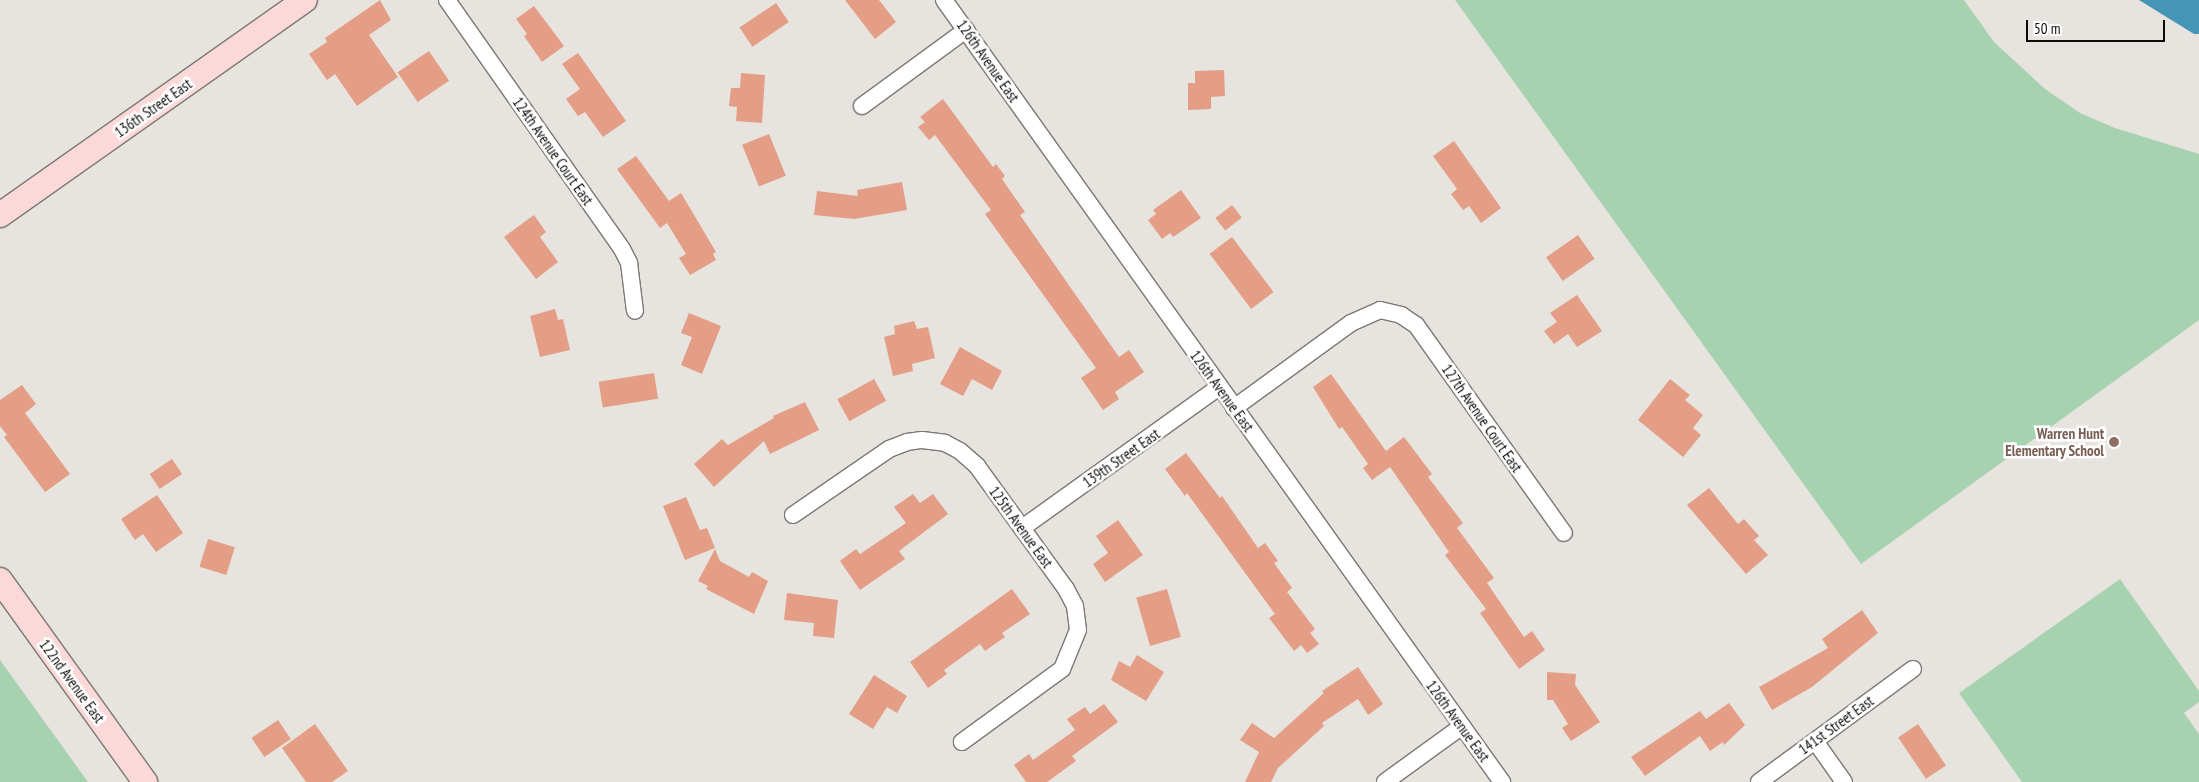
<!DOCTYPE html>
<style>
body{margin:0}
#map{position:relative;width:2199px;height:782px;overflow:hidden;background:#e7e3de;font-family:"PT Sans Narrow",sans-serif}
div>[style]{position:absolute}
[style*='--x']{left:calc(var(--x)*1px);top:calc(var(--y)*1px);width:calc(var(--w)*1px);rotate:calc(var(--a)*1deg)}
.green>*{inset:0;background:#a7d2b0}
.water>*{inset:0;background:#4596b6}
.building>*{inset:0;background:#e49e86;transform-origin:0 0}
.roads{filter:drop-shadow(1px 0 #7c7874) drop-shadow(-1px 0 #7c7874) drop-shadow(0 1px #7c7874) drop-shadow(0 -1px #7c7874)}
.street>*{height:16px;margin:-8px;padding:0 8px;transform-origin:8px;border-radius:8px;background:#fff}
.secondary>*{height:24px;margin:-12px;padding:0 12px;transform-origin:12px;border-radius:12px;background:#fbd9d9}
.dots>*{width:14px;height:14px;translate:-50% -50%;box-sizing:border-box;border:2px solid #fff;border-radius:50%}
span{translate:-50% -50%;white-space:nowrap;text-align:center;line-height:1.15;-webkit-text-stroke:5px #fff;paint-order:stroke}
.street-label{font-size:15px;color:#0d0c0a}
.education-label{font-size:15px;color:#785e54;font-weight:700}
.right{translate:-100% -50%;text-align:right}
.scale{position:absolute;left:2026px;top:20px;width:139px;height:22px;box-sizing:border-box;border:2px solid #0d0c0a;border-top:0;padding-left:6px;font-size:15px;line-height:18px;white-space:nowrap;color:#0d0c0a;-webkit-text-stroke:4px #fff;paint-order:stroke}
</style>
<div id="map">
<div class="green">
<i style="clip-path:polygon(1455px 0,1964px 0,1994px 42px,2045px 89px,2080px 113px,2115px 128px,2199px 154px,2199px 320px,1861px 564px)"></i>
<i style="clip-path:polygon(2120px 579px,2199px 691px,2199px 702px,2184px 713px,2199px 734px,2199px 782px,2022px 782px,1959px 693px)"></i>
<i style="clip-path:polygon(0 660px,88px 782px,0 782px)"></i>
</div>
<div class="water">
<i style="clip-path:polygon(2139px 0,2199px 0,2199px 34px,2194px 34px)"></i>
</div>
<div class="building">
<i style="clip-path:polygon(380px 0,391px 20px,369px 35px,398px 77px,357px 106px,335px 74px,327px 80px,309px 54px,327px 42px,325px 38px)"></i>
<i style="clip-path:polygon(845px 0,879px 0,896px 22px,875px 39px)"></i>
<i style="left:776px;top:3px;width:23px;height:44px;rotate:56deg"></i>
<i style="clip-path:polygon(534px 6px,564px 46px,542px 62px,524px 36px,527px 34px,516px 19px)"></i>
<i style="left:429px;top:51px;width:36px;height:38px;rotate:56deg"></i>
<i style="clip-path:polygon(578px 53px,626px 121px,603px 137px,585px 112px,578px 116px,566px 99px,580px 89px,562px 64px)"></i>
<i style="clip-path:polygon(1224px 70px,1225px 96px,1211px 97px,1211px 109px,1188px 110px,1188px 83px,1195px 83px,1195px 71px)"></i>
<i style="clip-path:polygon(741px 73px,765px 75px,762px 123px,736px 121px,737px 107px,729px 106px,731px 88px,740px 88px)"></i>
<i style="clip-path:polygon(943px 99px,993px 167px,996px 164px,1005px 176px,1002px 179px,1025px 212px,1020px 215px,1119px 357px,1129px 350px,1144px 372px,1115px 392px,1119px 399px,1103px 410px,1081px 378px,1096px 368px,985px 214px,991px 210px,935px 135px,929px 140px,918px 127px,925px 122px,920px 117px)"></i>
<i style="left:769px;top:134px;width:45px;height:29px;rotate:68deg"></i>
<i style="clip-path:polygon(1454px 141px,1501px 208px,1481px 223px,1469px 206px,1463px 210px,1451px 194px,1457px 189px,1433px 156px)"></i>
<i style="clip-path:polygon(636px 156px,669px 201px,681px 193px,716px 252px,713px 254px,716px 260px,690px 275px,679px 258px,686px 254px,667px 223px,660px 228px,617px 169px)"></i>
<i style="clip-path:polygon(902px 182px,907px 210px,854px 219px,814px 215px,817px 191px,858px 196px,857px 190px)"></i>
<i style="clip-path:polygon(1181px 190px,1201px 218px,1173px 237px,1170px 233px,1162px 239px,1148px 220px,1156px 214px,1153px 210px)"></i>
<i style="left:1232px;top:205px;width:16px;height:21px;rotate:52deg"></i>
<i style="clip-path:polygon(534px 215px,546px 232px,540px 237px,558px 262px,536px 279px,504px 237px)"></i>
<i style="left:1578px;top:235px;width:29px;height:39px;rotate:55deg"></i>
<i style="left:1232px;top:237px;width:69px;height:28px;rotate:53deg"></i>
<i style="clip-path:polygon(1577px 295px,1602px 331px,1577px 347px,1568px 334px,1554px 344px,1544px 331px,1557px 322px,1550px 313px)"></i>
<i style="clip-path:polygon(555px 309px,558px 320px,563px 319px,570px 350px,540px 357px,530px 316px)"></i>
<i style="clip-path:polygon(689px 313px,721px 326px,702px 374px,681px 365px,692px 337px,681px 333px)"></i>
<i style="clip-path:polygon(914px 321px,917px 329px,928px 327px,935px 358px,912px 364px,913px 371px,893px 376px,884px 337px,895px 334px,894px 326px)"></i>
<i style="clip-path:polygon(960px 347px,1002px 371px,992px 390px,972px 379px,963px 396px,940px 384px)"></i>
<i style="left:654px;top:373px;width:26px;height:56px;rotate:81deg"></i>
<i style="clip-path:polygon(1331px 374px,1386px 451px,1404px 437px,1432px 474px,1428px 477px,1463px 523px,1457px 528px,1494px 578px,1487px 583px,1524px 637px,1532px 631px,1545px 650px,1519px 669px,1480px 613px,1486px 609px,1445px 555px,1449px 552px,1390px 467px,1372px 480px,1363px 468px,1368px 464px,1342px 427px,1339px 429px,1313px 387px)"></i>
<i style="left:874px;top:379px;width:25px;height:42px;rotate:61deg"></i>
<i style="clip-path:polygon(1670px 379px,1690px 395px,1685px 400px,1703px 415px,1693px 428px,1701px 435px,1683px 457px,1638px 420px)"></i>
<i style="clip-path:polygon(22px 385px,36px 404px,25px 413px,70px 474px,45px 492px,4px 437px,7px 435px,0 426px,0 400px)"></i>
<i style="clip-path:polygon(805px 402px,819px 430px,770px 454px,764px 441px,714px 487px,694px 464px,722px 439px,728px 445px,774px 418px,773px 416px)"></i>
<i style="clip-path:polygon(1186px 453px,1220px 498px,1222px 496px,1258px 548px,1265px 543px,1278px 561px,1274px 563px,1292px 588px,1287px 592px,1315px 629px,1310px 633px,1319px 644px,1307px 653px,1301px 645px,1294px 651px,1269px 618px,1275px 614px,1187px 493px,1185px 496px,1165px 469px)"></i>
<i style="left:172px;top:459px;width:18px;height:27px;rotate:56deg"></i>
<i style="clip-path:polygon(1709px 488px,1738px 524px,1744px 519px,1759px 536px,1754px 540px,1768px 555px,1746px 574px,1687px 505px)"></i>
<i style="clip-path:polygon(913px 494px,920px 503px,933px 494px,948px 514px,899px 551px,905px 559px,860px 590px,840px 561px,856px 549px,860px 554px,906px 523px,894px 507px)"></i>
<i style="clip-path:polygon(157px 495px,183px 533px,156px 552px,143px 534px,135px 540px,121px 519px)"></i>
<i style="clip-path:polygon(686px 497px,700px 530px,707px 528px,715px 548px,685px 560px,663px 506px)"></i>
<i style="clip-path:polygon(1118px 520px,1143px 555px,1105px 582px,1093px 564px,1108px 553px,1096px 536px)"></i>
<i style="left:208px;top:539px;width:28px;height:29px;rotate:17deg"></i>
<i style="clip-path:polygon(715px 549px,720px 561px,749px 577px,752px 572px,768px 581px,754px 614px,706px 589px,708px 586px,698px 581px)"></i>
<i style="clip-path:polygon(1012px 589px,1030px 614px,1002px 633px,1005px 637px,985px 651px,980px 644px,944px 670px,947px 674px,928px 688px,910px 662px)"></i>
<i style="left:1167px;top:589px;width:50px;height:32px;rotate:74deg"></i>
<i style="clip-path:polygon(787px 593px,838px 600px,834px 638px,813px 636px,814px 623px,784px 620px)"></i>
<i style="clip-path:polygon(1862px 610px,1878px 633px,1812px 687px,1772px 710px,1759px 687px,1828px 648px,1822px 639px)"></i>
<i style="clip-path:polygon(1137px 655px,1164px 672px,1146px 701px,1111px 680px,1119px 661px,1130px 667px)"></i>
<i style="clip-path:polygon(1358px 667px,1383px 704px,1368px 715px,1358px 699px,1322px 723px,1324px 726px,1278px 768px,1271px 782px,1245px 782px,1259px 752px,1240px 740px,1252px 723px,1274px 738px,1324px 693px,1322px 691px)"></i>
<i style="clip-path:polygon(1547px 672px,1576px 674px,1575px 685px,1600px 722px,1571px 741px,1562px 728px,1568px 724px,1553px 700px,1547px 700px)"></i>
<i style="clip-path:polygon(874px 675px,907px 696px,897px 713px,887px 707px,873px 729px,849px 714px)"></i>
<i style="clip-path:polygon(1729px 703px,1745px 725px,1724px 745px,1723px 742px,1710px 751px,1700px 736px,1645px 776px,1631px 757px,1700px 711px,1706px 719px)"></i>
<i style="clip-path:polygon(1104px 704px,1118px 722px,1072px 756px,1076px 761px,1047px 782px,1026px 782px,1014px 765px,1029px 754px,1033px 760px,1075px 730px,1067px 719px,1085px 707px,1090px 714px)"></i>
<i style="left:278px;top:720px;width:23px;height:32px;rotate:56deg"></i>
<i style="clip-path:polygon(315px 724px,348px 771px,332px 782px,306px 782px,282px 748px)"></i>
<i style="left:1918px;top:724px;width:50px;height:24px;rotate:56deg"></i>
</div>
<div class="roads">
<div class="street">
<i style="--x:447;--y:0;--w:304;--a:54.9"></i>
<i style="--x:622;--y:249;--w:16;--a:63"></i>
<i style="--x:629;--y:263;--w:48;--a:82.9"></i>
<i style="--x:944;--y:0;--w:961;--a:54.49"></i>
<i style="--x:862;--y:106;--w:129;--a:-36.2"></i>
<i style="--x:1234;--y:408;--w:145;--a:-36"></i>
<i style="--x:1351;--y:323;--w:32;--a:-24"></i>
<i style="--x:1380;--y:310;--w:22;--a:13"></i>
<i style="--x:1401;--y:315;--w:18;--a:34"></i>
<i style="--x:1416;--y:325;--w:255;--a:54.6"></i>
<i style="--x:793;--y:515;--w:116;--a:-34.5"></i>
<i style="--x:889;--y:449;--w:19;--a:-21"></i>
<i style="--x:907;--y:442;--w:15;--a:-8"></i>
<i style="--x:922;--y:440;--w:23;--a:7"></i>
<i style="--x:945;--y:443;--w:17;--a:28"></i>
<i style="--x:960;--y:451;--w:23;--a:41"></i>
<i style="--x:977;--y:466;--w:152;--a:54.1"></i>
<i style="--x:1066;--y:589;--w:19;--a:62"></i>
<i style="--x:1075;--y:606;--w:24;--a:83"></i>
<i style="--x:1078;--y:630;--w:42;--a:112.3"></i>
<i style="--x:1062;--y:669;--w:124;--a:143.9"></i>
<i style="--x:1022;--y:528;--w:242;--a:-35.6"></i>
<i style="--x:1815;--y:741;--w:50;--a:54.7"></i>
<i style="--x:1385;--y:782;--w:95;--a:-36"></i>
<i style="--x:1759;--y:782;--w:191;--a:-36.3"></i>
</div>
<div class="secondary">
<i style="--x:0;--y:215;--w:373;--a:-35.2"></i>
<i style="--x:0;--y:580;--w:249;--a:54.3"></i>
</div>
</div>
<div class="dots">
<i style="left:2114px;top:442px;background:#8d6e63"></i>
</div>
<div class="street-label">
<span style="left:988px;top:61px;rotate:55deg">126th Avenue East</span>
<span style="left:153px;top:108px;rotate:-35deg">136th Street East</span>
<span style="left:553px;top:151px;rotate:55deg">124th Avenue Court East</span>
<span style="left:1222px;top:391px;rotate:54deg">126th Avenue East</span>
<span style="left:1482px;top:418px;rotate:55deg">127th Avenue Court East</span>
<span style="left:1121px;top:458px;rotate:-35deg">139th Street East</span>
<span style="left:1021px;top:527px;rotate:54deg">125th Avenue East</span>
<span style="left:72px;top:681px;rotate:54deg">122nd Avenue East</span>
<span style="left:1458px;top:721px;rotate:54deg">126th Avenue East</span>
<span style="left:1836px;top:725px;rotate:-36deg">141st Street East</span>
</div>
<div class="education-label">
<span class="right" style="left:2104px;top:442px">Warren Hunt<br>Elementary School</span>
</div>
<div class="scale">50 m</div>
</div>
